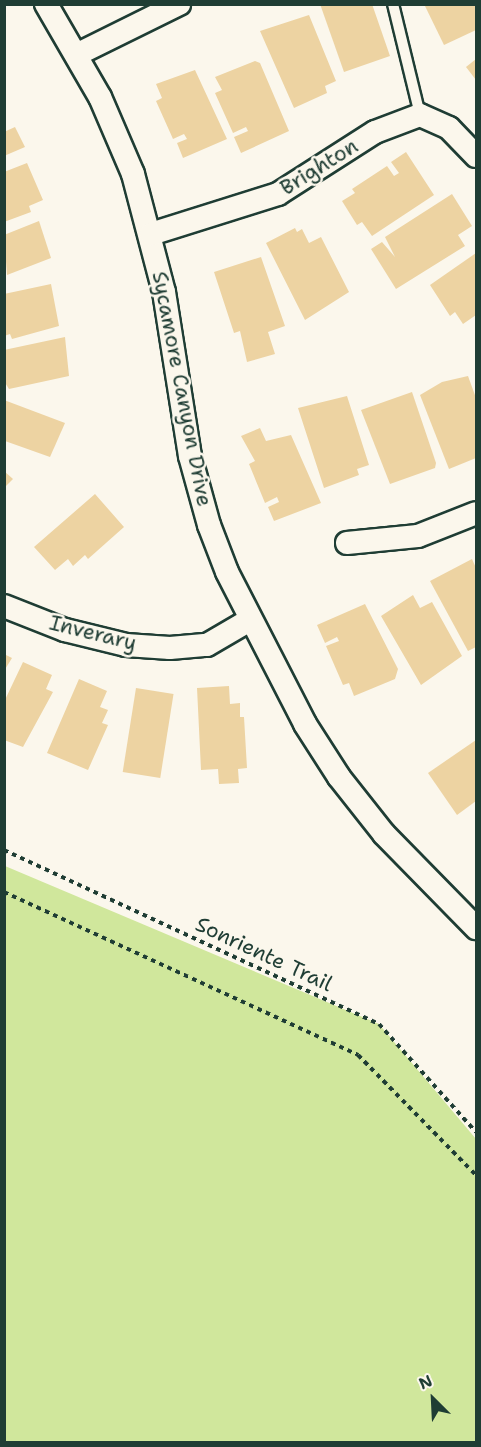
<!DOCTYPE html>
<style>
body{margin:0}
#map{position:relative;width:481px;height:1447px;overflow:hidden;background:#fbf7ec;font-family:"Shantell Sans",sans-serif}
div>[style]{position:absolute}
[style*='--x']{left:calc(var(--x)*1px);top:calc(var(--y)*1px);width:calc(var(--w)*1px);rotate:calc(var(--a)*1deg)}
.green>*{inset:0;background:#d0e79c}
.building>*{inset:0;background:#edd3a2;transform-origin:0 0}
.path>*{height:4px;margin-top:-2px;transform-origin:0;background:repeating-linear-gradient(90deg,#1f3d34 0 4.5px,transparent 0 9px)}
.roads{filter:drop-shadow(2px 0 #1f3d34) drop-shadow(-2px 0 #1f3d34) drop-shadow(0 2px #1f3d34) drop-shadow(0 -2px #1f3d34)}
.service>*{height:10px;margin:-5px;padding:0 5px;transform-origin:5px;border-radius:5px;background:#fbf7ec}
.minor>*{height:22px;margin:-11px;padding:0 11px;transform-origin:11px;border-radius:11px;background:#fbf7ec}
span{translate:-50% -50%;white-space:nowrap;text-align:center;line-height:1.15;-webkit-text-stroke:5px #fbf7ec;paint-order:stroke}
.street-label{font-size:21px;color:#1f3d34}
.frame{position:absolute;inset:0;border:6px solid #1f3d34;pointer-events:none}
.north{position:absolute;left:403px;top:1369px;width:60px;height:60px;-webkit-text-stroke:4px #fbf7ec;paint-order:stroke;rotate:336deg;font-size:16px;font-weight:700;line-height:24px;text-align:center;color:#1f3d34}
.north::after{content:'';display:block;margin:auto;width:21px;height:27px;background:#1f3d34;clip-path:polygon(50% 0,100% 100%,50% 72%,0 100%)}
</style>
<div id="map">
<div class="green">
<i style="clip-path:polygon(5px 866px,379px 1024px,476px 1139px,476px 1442px,5px 1442px)"></i>
</div>
<div class="building">
<i style="clip-path:polygon(320px 4px,372px 4px,390px 56px,344px 72px)"></i>
<i style="clip-path:polygon(424px 4px,476px 4px,476px 30px,444px 45px)"></i>
<i style="clip-path:polygon(309px 15px,336px 81px,325px 86px,327px 93px,294px 108px,260px 31px)"></i>
<i style="clip-path:polygon(476px 59px,476px 80px,466px 67px)"></i>
<i style="clip-path:polygon(255px 61px,260px 63px,289px 131px,241px 153px,234px 137px,248px 131px,246px 127px,233px 133px,215px 93px,222px 90px,215px 77px)"></i>
<i style="clip-path:polygon(195px 70px,227px 139px,183px 158px,177px 143px,187px 139px,184px 134px,173px 139px,156px 101px,162px 98px,156px 84px)"></i>
<i style="clip-path:polygon(15px 127px,25px 147px,4px 156px,4px 132px)"></i>
<i style="clip-path:polygon(406px 152px,434px 195px,372px 236px,362px 222px,357px 225px,342px 201px,355px 193px,352px 189px,387px 166px,394px 176px,399px 173px,391px 162px)"></i>
<i style="clip-path:polygon(27px 163px,43px 200px,29px 206px,31px 212px,4px 222px,4px 172px)"></i>
<i style="clip-path:polygon(452px 194px,472px 226px,458px 235px,465px 246px,396px 289px,371px 249px,382px 242px,395px 257px,385px 237px)"></i>
<i style="clip-path:polygon(39px 221px,51px 258px,7px 275px,4px 235px)"></i>
<i style="clip-path:polygon(295px 228px,297px 232px,302px 229px,309px 243px,321px 237px,349px 292px,305px 320px,266px 243px)"></i>
<i style="clip-path:polygon(476px 253px,476px 315px,463px 324px,455px 312px,450px 316px,430px 285px)"></i>
<i style="clip-path:polygon(261px 257px,285px 326px,268px 332px,275px 354px,247px 362px,240px 331px,234px 333px,214px 272px)"></i>
<i style="clip-path:polygon(51px 284px,59px 326px,12px 339px,10px 334px,4px 336px,4px 294px)"></i>
<i style="clip-path:polygon(65px 337px,69px 376px,9px 389px,4px 381px,4px 350px)"></i>
<i style="clip-path:polygon(468px 376px,476px 398px,476px 458px,449px 469px,420px 395px,442px 382px)"></i>
<i style="clip-path:polygon(412px 392px,436px 463px,435px 468px,390px 484px,361px 410px)"></i>
<i style="clip-path:polygon(347px 396px,369px 465px,357px 469px,359px 475px,324px 488px,298px 408px)"></i>
<i style="clip-path:polygon(4px 400px,65px 423px,50px 457px,5px 441px)"></i>
<i style="clip-path:polygon(260px 428px,266px 441px,291px 435px,321px 503px,274px 521px,268px 507px,279px 502px,277px 497px,265px 503px,249px 464px,255px 461px,241px 436px)"></i>
<i style="clip-path:polygon(4px 471px,13px 479px,4px 488px)"></i>
<i style="clip-path:polygon(95px 494px,124px 527px,88px 559px,85px 555px,73px 566px,68px 559px,55px 570px,34px 547px)"></i>
<i style="clip-path:polygon(472px 559px,476px 568px,476px 647px,468px 651px,430px 581px)"></i>
<i style="clip-path:polygon(413px 595px,420px 608px,432px 602px,462px 656px,421px 685px,381px 616px)"></i>
<i style="clip-path:polygon(365px 604px,398px 669px,395px 679px,354px 696px,349px 683px,343px 685px,326px 646px,339px 641px,337px 637px,325px 643px,317px 625px)"></i>
<i style="clip-path:polygon(4px 654px,12px 658px,4px 671px)"></i>
<i style="clip-path:polygon(23px 662px,52px 675px,46px 689px,53px 692px,23px 747px,4px 740px,4px 702px)"></i>
<i style="clip-path:polygon(79px 679px,107px 691px,100px 707px,108px 710px,102px 723px,108px 725px,88px 770px,47px 753px)"></i>
<i style="clip-path:polygon(229px 686px,230px 704px,240px 703px,240px 717px,244px 717px,247px 768px,238px 769px,239px 783px,219px 784px,218px 769px,201px 770px,197px 688px)"></i>
<i style="left:136px;top:688px;width:38px;height:85px;rotate:9deg"></i>
<i style="clip-path:polygon(476px 740px,476px 801px,457px 815px,428px 773px)"></i>
</div>
<div class="path">
<i style="--x:4;--y:850;--w:413;--a:24.9"></i>
<i style="--x:379;--y:1024;--w:145;--a:48.1"></i>
<i style="--x:4;--y:892;--w:390;--a:24.7"></i>
<i style="--x:358;--y:1055;--w:168;--a:45.5"></i>
</div>
<div class="roads">
<div class="service">
<i style="--x:393;--y:4;--w:114;--a:76.3"></i>
</div>
<div class="minor">
<i style="--x:46;--y:4;--w:108;--a:59.9"></i>
<i style="--x:100;--y:97;--w:84;--a:66.8"></i>
<i style="--x:133;--y:174;--w:122;--a:75.3"></i>
<i style="--x:164;--y:292;--w:166;--a:81"></i>
<i style="--x:190;--y:456;--w:72;--a:74.6"></i>
<i style="--x:209;--y:525;--w:50;--a:69"></i>
<i style="--x:227;--y:572;--w:171;--a:62.8"></i>
<i style="--x:305;--y:724;--w:63;--a:57.3"></i>
<i style="--x:339;--y:777;--w:73;--a:51.7"></i>
<i style="--x:384;--y:834;--w:132;--a:45.6"></i>
<i style="--x:78;--y:54;--w:113;--a:-26.3"></i>
<i style="--x:151;--y:234;--w:133;--a:-17.5"></i>
<i style="--x:278;--y:194;--w:115;--a:-32.6"></i>
<i style="--x:375;--y:132;--w:48;--a:-20.7"></i>
<i style="--x:420;--y:115;--w:32;--a:24"></i>
<i style="--x:449;--y:128;--w:39;--a:46"></i>
<i style="--x:347;--y:543;--w:71;--a:-5.6"></i>
<i style="--x:418;--y:536;--w:62;--a:-21.6"></i>
<i style="--x:4;--y:606;--w:66;--a:21.5"></i>
<i style="--x:65;--y:630;--w:63;--a:13.8"></i>
<i style="--x:126;--y:645;--w:44;--a:3.9"></i>
<i style="--x:170;--y:648;--w:37;--a:-5"></i>
<i style="--x:207;--y:645;--w:50;--a:-30.2"></i>
</div>
</div>
<div class="street-label">
<span style="left:319px;top:167px;rotate:-32deg">Brighton</span>
<span style="left:182px;top:389px;rotate:79deg">Sycamore Canyon Drive</span>
<span style="left:93px;top:633px;rotate:14deg">Inverary</span>
<span style="left:264px;top:954px;rotate:25deg">Sonriente Trail</span>
</div>
<div class="frame"></div>
<div class="north">N</div>
</div>
